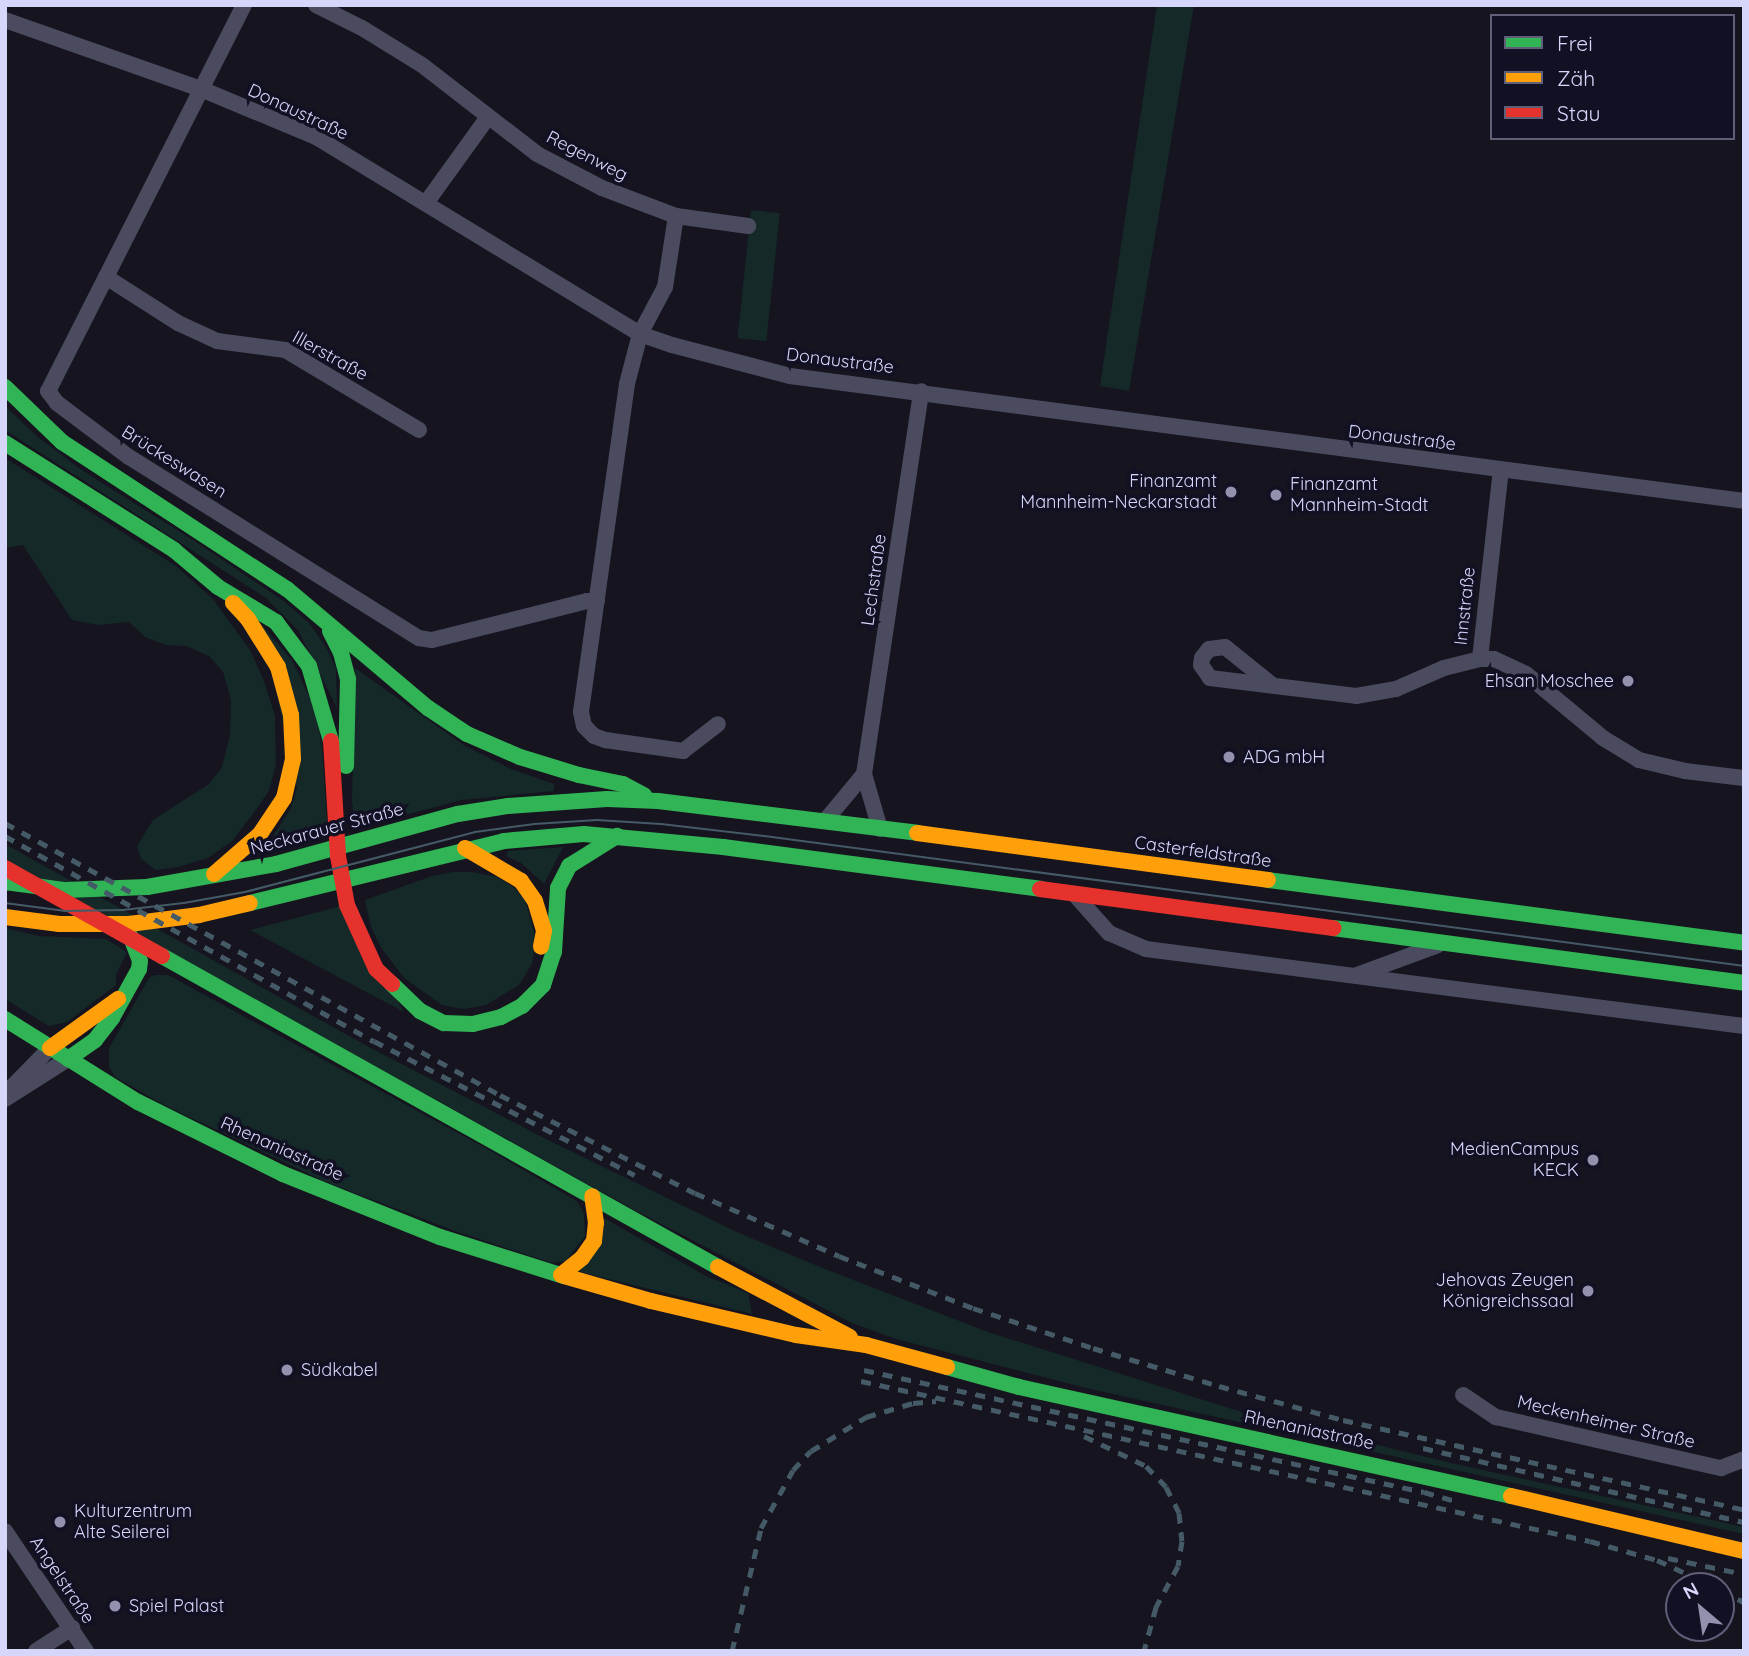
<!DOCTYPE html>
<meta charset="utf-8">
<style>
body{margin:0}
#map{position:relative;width:1749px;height:1656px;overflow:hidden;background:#16141f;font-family:Quicksand,sans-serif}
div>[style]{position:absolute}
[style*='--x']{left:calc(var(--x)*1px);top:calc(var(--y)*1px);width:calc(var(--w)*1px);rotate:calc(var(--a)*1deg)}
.green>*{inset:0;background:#142928;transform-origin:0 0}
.street>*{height:16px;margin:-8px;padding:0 8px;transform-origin:8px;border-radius:8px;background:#4a4b5f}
.fast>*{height:16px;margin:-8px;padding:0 8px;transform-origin:8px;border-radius:8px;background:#30b455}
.slow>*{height:16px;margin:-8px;padding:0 8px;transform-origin:8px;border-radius:8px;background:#ff9f0a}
.jam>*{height:16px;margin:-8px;padding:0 8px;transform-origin:8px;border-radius:8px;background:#e5322d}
.tram>*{height:2px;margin:-1px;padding:0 1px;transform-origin:1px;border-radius:1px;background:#445a66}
.rail>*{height:5px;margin-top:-2.5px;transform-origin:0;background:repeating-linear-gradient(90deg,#445a66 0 10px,transparent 0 19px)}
.dots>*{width:19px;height:19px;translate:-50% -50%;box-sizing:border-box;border:4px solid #121023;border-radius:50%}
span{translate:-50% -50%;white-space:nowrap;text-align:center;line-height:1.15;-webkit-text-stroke:7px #121023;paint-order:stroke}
.street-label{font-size:18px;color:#d6d6fb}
.poi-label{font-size:18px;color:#d6d6fb}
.right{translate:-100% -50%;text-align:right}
.left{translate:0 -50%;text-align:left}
.frame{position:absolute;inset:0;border:7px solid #d6d6fb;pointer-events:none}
.legend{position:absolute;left:1490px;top:14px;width:245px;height:126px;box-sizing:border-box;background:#121023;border:2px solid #605f79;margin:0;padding:9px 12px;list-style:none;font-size:21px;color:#d6d6fb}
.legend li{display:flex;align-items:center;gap:14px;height:35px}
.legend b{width:35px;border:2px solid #605f79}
.north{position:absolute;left:1665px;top:1572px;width:70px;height:70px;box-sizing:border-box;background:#121023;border:2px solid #605f79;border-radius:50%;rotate:331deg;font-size:19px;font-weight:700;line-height:28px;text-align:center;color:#d6d6fb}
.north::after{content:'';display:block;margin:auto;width:24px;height:32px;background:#9392ae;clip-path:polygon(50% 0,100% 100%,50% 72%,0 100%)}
</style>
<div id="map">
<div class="green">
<i style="clip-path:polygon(1157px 5px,1194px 5px,1129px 391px,1100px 386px)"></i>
<i style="left:751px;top:210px;width:29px;height:129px;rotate:6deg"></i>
<i style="clip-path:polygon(5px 406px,38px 437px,83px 471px,193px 540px,285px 602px,309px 623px,326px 647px,336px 668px,337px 708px,298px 630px,266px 598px,5px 430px)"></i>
<i style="clip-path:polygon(5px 458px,176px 566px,213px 599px,250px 650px,264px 681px,275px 716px,276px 764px,269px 791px,252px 815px,232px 841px,208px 858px,178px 867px,156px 870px,141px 859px,137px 846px,153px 820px,209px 784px,222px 767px,230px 735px,231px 700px,223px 672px,209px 656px,186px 646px,166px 645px,145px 637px,129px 622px,98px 625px,72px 620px,23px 545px,5px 548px)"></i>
<i style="clip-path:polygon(262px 625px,292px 660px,316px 711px,322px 747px,328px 837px,255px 856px,272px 838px,291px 808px,297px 788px)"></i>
<i style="clip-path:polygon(355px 668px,465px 746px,511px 769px,554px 784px,554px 791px,462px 800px,355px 828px,352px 801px)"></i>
<i style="clip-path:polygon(5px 844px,367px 1046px,544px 1138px,739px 1233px,825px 1269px,988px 1332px,1235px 1410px,1451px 1463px,1744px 1527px,1744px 1534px,1086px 1388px,896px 1339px,852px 1323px,638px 1212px,5px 860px)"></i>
<i style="clip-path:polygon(563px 847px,544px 884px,521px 863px,506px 856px,508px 851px)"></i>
<i style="clip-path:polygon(453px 872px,472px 872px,497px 877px,515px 888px,526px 902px,536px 941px,532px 964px,519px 985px,486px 1005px,464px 1009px,442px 1005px,404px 978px,382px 949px,371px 927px,365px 900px,432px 876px)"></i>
<i style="clip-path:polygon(341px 906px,404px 1012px,250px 930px)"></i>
<i style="clip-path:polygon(5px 928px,39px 936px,106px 939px,127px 952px,116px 975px,116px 985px,67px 1022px,49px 1026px,5px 999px)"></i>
<i style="clip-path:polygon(155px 975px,168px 975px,179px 981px,491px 1151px,577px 1201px,584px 1214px,585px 1236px,566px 1261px,552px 1263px,455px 1231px,326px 1182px,164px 1105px,115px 1077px,109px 1067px,109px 1048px,149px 978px)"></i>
<i style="clip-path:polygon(602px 1217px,706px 1276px,748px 1293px,752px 1314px,580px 1272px)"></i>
</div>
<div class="street">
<i style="--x:244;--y:5;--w:433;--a:116.9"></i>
<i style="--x:48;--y:391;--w:15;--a:53"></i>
<i style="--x:57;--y:403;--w:90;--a:36.9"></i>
<i style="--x:129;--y:457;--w:342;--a:32"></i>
<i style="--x:419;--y:638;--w:13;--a:9"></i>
<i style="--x:432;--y:640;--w:160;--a:-14.1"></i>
<i style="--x:587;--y:601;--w:10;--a:0"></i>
<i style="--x:316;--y:5;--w:51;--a:26.6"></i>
<i style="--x:362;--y:28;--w:70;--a:31.7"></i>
<i style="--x:422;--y:65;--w:145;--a:37.7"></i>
<i style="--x:537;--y:154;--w:73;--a:27.6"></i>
<i style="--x:602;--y:188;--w:79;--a:20.7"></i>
<i style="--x:676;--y:216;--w:73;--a:7.9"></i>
<i style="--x:5;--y:20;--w:208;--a:19.4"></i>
<i style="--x:201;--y:89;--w:125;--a:22.7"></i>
<i style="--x:316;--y:137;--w:379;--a:31.3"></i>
<i style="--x:640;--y:334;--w:34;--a:19"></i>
<i style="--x:672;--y:345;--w:122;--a:14.7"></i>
<i style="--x:790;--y:376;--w:962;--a:7.46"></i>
<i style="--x:426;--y:203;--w:106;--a:-54.2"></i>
<i style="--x:676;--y:216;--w:72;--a:98.8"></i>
<i style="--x:665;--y:287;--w:53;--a:118"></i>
<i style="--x:640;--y:334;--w:52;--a:104.6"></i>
<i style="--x:627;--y:384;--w:331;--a:98"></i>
<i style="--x:581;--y:712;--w:14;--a:78"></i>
<i style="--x:584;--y:726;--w:14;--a:45"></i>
<i style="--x:594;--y:736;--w:12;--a:20"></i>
<i style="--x:605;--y:740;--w:79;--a:8"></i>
<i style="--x:683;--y:751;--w:44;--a:-37.6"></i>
<i style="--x:106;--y:277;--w:85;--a:32.6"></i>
<i style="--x:178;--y:323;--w:43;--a:24.8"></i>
<i style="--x:217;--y:341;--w:69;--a:7.5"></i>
<i style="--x:285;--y:350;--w:156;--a:30.8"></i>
<i style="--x:1480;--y:659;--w:190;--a:-83.7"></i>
<i style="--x:1271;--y:684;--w:59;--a:-141.2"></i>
<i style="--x:1225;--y:647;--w:16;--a:173"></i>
<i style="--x:1209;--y:649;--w:11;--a:128"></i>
<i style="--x:1202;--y:658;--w:7;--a:98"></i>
<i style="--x:1201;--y:665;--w:16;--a:55"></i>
<i style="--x:1210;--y:678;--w:147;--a:7"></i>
<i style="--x:1356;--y:696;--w:41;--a:-9.9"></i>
<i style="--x:1396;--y:689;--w:52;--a:-23.6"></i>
<i style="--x:1444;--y:668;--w:37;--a:-14"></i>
<i style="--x:1480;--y:659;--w:14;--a:0"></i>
<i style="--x:1494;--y:659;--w:35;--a:25"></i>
<i style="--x:1526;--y:674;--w:100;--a:39.7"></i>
<i style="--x:1603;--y:738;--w:42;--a:31.4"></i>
<i style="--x:1639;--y:760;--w:47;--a:13.4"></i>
<i style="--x:1685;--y:771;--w:59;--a:6.8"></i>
<i style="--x:825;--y:821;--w:61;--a:-50.3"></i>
<i style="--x:880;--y:829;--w:57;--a:-106.2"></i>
<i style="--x:864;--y:774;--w:387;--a:-81.5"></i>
<i style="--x:1076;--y:896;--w:50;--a:48.3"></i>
<i style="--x:1109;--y:933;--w:40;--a:23.4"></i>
<i style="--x:1146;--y:949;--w:603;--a:7.34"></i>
<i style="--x:1357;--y:975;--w:86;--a:-20.3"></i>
<i style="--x:5;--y:1094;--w:64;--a:-45.6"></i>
<i style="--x:5;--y:1099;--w:75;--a:-32.4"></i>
<i style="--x:1463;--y:1395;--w:40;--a:34"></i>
<i style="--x:1496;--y:1417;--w:231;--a:12.8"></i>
<i style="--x:1721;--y:1468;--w:25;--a:-21"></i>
<i style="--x:5;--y:1531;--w:145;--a:56"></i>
<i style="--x:36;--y:1651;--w:43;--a:-32.6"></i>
</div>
<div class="fast">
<i style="--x:5;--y:387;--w:79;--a:44"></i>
<i style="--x:62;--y:442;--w:269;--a:33.2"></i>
<i style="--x:287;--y:589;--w:185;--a:40.2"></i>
<i style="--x:428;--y:708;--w:47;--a:33.7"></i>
<i style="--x:467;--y:734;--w:58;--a:23.5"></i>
<i style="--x:520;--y:757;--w:62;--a:17"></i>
<i style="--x:579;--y:775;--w:45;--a:11.6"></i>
<i style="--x:623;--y:784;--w:24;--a:28"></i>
<i style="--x:5;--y:443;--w:200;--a:32.3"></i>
<i style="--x:174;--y:550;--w:57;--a:40.1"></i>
<i style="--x:218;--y:587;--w:68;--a:31.1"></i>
<i style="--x:276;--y:622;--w:55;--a:53.1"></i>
<i style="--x:309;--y:666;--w:78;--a:73.7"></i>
<i style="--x:330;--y:631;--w:25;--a:63"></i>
<i style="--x:341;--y:653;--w:27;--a:75"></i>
<i style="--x:348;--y:679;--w:87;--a:91.3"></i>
<i style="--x:1268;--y:880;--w:480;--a:7.5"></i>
<i style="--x:5;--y:882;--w:61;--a:7.6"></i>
<i style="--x:65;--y:890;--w:82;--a:-2.1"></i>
<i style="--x:147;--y:887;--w:131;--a:-10.1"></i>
<i style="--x:276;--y:864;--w:189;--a:-15.4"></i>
<i style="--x:458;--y:814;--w:51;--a:-9.1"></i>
<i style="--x:508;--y:806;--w:99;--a:-4"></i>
<i style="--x:607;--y:799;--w:51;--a:2.2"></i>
<i style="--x:658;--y:801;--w:261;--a:7"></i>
<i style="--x:250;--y:903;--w:261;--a:-13.7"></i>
<i style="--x:504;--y:841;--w:80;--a:-5"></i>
<i style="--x:584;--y:834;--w:140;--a:5.3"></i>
<i style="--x:723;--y:847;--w:320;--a:7.5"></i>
<i style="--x:1333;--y:928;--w:415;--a:7.6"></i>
<i style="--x:162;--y:956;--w:637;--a:29.22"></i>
<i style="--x:392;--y:984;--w:39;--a:44"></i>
<i style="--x:420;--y:1011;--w:27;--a:27"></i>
<i style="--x:444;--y:1023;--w:29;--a:2"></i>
<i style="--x:473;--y:1024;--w:29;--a:-14"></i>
<i style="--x:501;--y:1017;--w:24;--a:-28"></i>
<i style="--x:522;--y:1006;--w:30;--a:-45"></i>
<i style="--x:543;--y:985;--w:35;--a:-72"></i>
<i style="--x:554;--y:952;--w:64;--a:-86.4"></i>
<i style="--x:558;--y:888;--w:25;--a:-63"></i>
<i style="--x:569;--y:866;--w:57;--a:-32"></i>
<i style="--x:5;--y:1019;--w:157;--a:32"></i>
<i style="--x:138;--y:1102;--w:162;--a:26.4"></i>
<i style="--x:283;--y:1174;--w:169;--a:21.9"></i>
<i style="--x:440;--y:1237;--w:130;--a:17.5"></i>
<i style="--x:68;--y:1059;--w:33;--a:-35"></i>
<i style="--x:95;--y:1040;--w:28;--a:-52"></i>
<i style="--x:112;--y:1018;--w:56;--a:-61.1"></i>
<i style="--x:139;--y:969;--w:8;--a:-83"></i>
<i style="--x:140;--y:961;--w:26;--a:-111"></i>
<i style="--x:947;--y:1367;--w:75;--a:15.5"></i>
<i style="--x:1019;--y:1387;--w:504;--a:12.49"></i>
</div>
<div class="slow">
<i style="--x:917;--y:833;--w:354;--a:7.6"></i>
<i style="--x:465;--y:848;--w:65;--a:30.5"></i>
<i style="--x:521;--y:881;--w:24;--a:55"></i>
<i style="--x:535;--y:901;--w:31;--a:73"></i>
<i style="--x:544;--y:931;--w:16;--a:101"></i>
<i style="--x:214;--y:874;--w:61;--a:-41"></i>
<i style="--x:260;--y:834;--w:43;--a:-56.3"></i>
<i style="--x:284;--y:798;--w:40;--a:-77"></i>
<i style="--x:293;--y:759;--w:44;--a:-92.6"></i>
<i style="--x:291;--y:715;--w:50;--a:-105.2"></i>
<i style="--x:278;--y:667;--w:57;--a:-122"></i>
<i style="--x:248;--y:619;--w:22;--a:-133"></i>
<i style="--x:5;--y:917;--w:55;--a:7.3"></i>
<i style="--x:60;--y:924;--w:69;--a:0"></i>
<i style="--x:129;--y:924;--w:71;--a:-7.3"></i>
<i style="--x:199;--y:915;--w:52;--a:-13.2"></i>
<i style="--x:50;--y:1048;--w:84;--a:-35.8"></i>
<i style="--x:718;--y:1267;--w:149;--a:27.9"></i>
<i style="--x:561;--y:1275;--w:27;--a:-39"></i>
<i style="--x:582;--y:1258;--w:21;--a:-55"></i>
<i style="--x:594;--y:1241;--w:18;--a:-84"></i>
<i style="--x:596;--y:1223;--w:27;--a:-98"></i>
<i style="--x:564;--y:1276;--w:91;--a:16"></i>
<i style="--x:651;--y:1301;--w:149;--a:13.2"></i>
<i style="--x:796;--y:1335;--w:71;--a:8.1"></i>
<i style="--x:866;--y:1345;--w:84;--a:15.2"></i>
<i style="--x:1511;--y:1496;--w:239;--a:13.3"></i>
</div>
<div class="jam">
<i style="--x:331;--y:741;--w:115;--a:86.5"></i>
<i style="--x:338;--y:856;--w:50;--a:79.6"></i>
<i style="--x:347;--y:905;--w:70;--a:65.6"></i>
<i style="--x:376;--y:969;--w:22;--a:43"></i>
<i style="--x:5;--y:868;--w:180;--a:29.3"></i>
<i style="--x:1040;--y:889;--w:296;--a:7.6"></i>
</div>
<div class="tram">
<i style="--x:5;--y:903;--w:61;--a:7.6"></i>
<i style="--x:65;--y:911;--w:58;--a:-1"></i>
<i style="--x:123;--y:910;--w:61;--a:-6.5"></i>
<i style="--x:184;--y:903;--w:62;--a:-10.2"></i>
<i style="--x:245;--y:892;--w:238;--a:-14.6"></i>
<i style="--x:475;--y:832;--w:60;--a:-7.7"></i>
<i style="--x:534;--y:824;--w:63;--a:-3.6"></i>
<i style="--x:597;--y:820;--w:64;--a:3.6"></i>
<i style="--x:661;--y:824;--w:112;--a:6.7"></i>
<i style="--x:772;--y:837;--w:981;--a:7.56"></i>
</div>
<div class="rail">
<i style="--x:5;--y:823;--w:565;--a:28.79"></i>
<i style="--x:500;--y:1095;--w:218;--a:26.7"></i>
<i style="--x:695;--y:1193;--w:157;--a:23.6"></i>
<i style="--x:839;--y:1256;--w:144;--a:21.2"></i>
<i style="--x:973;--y:1308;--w:126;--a:18.4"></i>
<i style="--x:1093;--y:1348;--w:132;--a:16.8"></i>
<i style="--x:1219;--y:1386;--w:129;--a:15.3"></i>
<i style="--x:1343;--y:1420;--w:411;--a:12.6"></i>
<i style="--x:5;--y:836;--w:422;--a:29.1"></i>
<i style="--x:374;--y:1041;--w:293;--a:27.2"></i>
<i style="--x:864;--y:1370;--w:573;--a:12.29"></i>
<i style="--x:1424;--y:1492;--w:36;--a:16"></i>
<i style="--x:861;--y:1381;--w:746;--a:12.38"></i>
<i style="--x:1590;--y:1541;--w:70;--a:15.8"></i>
<i style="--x:1657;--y:1560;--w:62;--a:24.9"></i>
<i style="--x:1084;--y:1436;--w:69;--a:25.8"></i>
<i style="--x:1146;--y:1466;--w:29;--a:46"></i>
<i style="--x:1166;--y:1487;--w:29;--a:63"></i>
<i style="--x:1179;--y:1513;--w:28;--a:84"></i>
<i style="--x:1182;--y:1541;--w:25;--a:99"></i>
<i style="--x:1178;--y:1566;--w:47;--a:118.2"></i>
<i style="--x:1156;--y:1607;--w:46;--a:105.3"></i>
<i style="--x:1423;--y:1448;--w:329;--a:13"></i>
<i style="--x:1668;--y:1558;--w:78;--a:11.9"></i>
<i style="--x:1721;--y:1590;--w:26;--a:28"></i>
<i style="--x:732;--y:1651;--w:126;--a:-76.7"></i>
<i style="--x:761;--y:1528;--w:66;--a:-61.1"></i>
<i style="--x:793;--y:1470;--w:26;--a:-47"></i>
<i style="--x:811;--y:1451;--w:65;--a:-31.7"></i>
<i style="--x:866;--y:1417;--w:49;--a:-16.6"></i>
<i style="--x:913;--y:1403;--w:23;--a:-5"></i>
</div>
<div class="dots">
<i style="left:1231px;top:492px;background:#9392ae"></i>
<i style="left:1276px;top:495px;background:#9392ae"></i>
<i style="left:1628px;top:681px;background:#9392ae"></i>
<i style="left:1229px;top:757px;background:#9392ae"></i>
<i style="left:1593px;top:1160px;background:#9392ae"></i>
<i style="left:1588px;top:1291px;background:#9392ae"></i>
<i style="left:287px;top:1370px;background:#9392ae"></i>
<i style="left:60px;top:1522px;background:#9392ae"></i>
<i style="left:115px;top:1606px;background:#9392ae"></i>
</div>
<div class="street-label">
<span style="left:298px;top:112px;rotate:25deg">Donaustraße</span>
<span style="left:587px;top:156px;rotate:27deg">Regenweg</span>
<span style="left:330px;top:356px;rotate:29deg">Illerstraße</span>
<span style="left:840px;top:361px;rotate:7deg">Donaustraße</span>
<span style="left:1402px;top:438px;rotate:7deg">Donaustraße</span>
<span style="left:174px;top:462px;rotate:32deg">Brückeswasen</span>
<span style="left:874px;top:580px;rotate:-82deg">Lechstraße</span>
<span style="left:1465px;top:606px;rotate:-84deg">Innstraße</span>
<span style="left:327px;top:829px;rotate:-15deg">Neckarauer Straße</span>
<span style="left:1203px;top:852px;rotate:8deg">Casterfeldstraße</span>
<span style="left:282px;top:1149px;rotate:24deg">Rhenaniastraße</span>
<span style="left:1606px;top:1422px;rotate:13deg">Meckenheimer Straße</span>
<span style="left:1309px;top:1430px;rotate:12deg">Rhenaniastraße</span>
<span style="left:62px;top:1580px;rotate:56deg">Angelstraße</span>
</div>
<div class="poi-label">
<span class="right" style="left:1217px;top:492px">Finanzamt<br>Mannheim-Neckarstadt</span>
<span class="left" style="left:1290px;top:495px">Finanzamt<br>Mannheim-Stadt</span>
<span class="right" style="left:1614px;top:681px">Ehsan Moschee</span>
<span class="left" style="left:1243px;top:757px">ADG mbH</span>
<span class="right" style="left:1579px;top:1160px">MedienCampus<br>KECK</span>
<span class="right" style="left:1574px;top:1291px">Jehovas Zeugen<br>Königreichssaal</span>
<span class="left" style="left:301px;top:1370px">Südkabel</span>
<span class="left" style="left:74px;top:1522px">Kulturzentrum<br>Alte Seilerei</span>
<span class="left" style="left:129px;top:1606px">Spiel Palast</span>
</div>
<div class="frame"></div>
<ul class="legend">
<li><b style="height:9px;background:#30b455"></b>Frei</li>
<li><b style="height:9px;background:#ff9f0a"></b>Zäh</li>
<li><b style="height:9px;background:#e5322d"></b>Stau</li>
</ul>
<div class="north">N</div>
</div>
